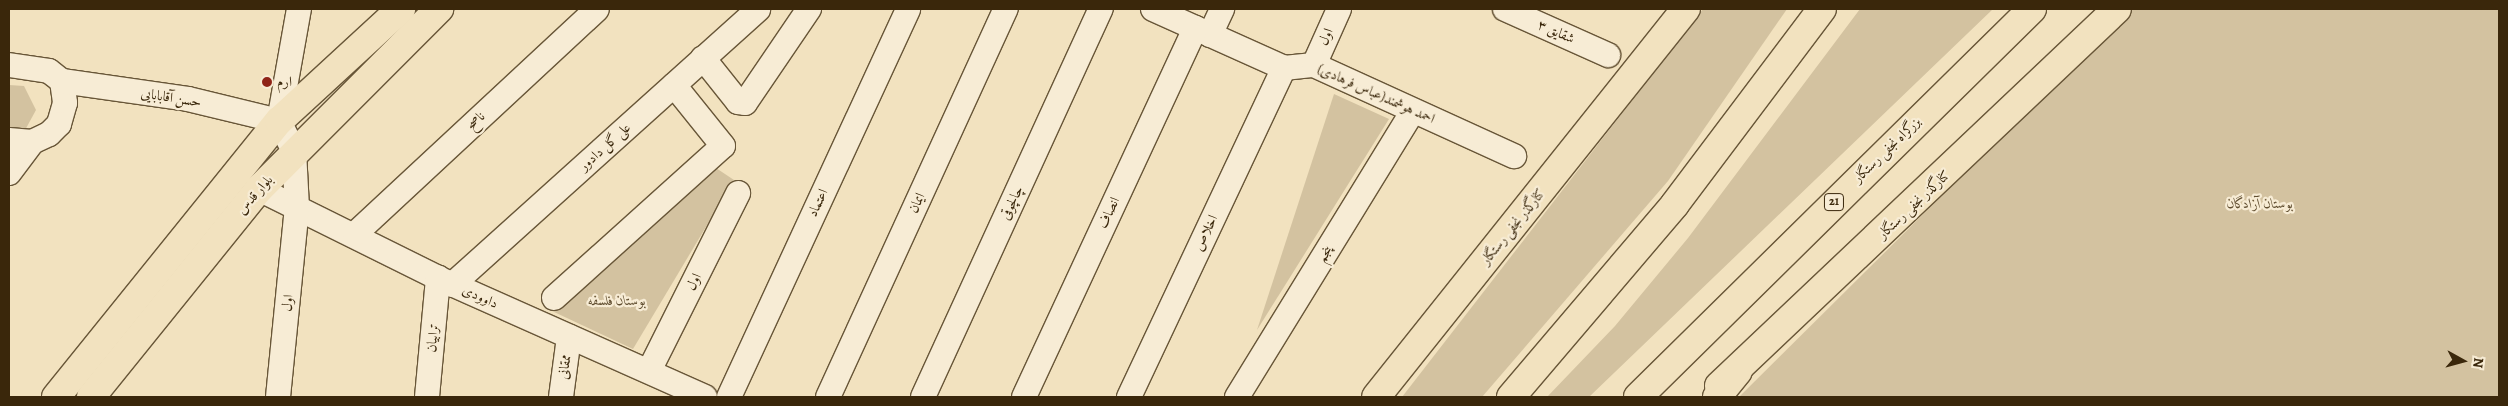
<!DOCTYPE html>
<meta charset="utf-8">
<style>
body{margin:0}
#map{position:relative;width:2508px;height:406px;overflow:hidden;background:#f2e2bf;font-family:Alegreya,Amiri,serif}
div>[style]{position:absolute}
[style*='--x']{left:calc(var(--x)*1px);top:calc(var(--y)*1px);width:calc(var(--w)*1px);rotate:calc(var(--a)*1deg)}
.green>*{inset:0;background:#d3c2a0}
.roads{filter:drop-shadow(1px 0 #685638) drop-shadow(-1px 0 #685638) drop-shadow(0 1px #685638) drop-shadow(0 -1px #685638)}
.minor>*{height:24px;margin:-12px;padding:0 12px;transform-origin:12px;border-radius:12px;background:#f7ecd5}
.major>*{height:28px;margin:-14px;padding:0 14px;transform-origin:14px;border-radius:14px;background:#f2e2bf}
.highway>*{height:28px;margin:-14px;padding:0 14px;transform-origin:14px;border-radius:14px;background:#f2e2bf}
.dots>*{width:14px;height:14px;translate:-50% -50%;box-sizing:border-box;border:2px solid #f7ecd5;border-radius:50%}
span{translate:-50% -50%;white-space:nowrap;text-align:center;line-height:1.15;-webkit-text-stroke:4.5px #f7ecd5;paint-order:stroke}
.shield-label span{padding:1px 4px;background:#f7ecd5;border:1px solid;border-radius:4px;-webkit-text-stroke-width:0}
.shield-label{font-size:12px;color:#3a270b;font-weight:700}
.street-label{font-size:14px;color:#3a270b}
.poi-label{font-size:14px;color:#3a270b}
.left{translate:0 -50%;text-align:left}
.park-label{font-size:14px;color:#604e30;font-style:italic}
.frame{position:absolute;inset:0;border:10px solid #3a270b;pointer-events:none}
.north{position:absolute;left:2438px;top:336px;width:50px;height:50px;-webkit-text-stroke:4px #f7ecd5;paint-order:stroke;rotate:97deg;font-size:14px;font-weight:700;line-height:20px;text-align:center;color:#3a270b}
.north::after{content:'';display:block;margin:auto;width:18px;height:22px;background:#3a270b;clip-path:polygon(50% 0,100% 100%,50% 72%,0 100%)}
</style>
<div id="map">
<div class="green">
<i style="clip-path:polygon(1703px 9px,1787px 9px,1668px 181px,1482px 397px,1402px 397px)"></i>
<i style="clip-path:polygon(1860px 9px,1993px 9px,1589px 397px,1547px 397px,1615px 326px,1688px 238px)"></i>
<i style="clip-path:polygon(2130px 9px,2499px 9px,2499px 397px,1739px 397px)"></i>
<i style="clip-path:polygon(9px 85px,24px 86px,36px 110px,24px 132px,9px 137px)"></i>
<i style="clip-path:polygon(1334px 94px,1389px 119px,1257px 330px)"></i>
<i style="clip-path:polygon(710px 164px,734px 180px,633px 349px,552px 311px)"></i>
</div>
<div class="roads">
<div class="minor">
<i style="--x:1153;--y:9;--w:144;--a:24.2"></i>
<i style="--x:1284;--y:68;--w:30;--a:-6"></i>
<i style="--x:1314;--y:65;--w:220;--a:24.5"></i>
<i style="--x:1505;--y:9;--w:113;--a:24.1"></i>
<i style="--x:1210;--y:35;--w:29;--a:-65"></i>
<i style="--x:703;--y:58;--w:56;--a:51.5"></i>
<i style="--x:738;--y:102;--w:7;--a:8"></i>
<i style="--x:745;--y:103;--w:114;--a:-55.8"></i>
<i style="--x:9;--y:65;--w:40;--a:8.5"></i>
<i style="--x:49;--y:71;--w:16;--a:38"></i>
<i style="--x:62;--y:81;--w:22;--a:82"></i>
<i style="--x:65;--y:103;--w:22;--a:106"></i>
<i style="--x:59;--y:124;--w:14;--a:135"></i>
<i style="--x:49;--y:134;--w:19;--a:155"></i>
<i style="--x:32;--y:142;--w:23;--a:-175"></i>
<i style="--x:1314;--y:65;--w:61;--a:-65.9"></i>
<i style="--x:62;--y:81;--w:127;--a:8.1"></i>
<i style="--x:188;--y:99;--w:94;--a:13.6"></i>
<i style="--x:9;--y:173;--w:39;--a:-53"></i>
<i style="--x:259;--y:189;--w:200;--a:26.4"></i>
<i style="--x:438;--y:278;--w:292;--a:24"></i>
<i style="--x:355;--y:234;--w:330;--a:-42.9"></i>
<i style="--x:452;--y:285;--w:412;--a:-42"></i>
<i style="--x:554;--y:298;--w:227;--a:-42"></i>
<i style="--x:723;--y:146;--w:78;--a:-128.8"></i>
<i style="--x:649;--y:371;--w:199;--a:-63.4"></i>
<i style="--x:278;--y:397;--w:190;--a:-84.3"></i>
<i style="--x:297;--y:208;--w:57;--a:-93"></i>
<i style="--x:294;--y:151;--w:34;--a:-117"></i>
<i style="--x:279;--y:121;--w:114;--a:-79.9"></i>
<i style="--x:427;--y:397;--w:120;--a:-84.7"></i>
<i style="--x:561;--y:397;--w:61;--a:-82.4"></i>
<i style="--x:729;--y:397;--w:427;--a:-65.2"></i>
<i style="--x:828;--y:397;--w:427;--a:-65.4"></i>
<i style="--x:923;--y:397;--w:427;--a:-65.4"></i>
<i style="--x:1024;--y:397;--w:407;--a:-65.1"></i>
<i style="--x:1129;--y:397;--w:364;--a:-64.8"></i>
<i style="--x:1237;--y:397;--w:336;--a:-58.4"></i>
</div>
<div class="major">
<i style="--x:1719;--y:386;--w:548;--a:-43.45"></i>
<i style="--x:56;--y:397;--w:355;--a:-51.1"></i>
<i style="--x:279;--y:121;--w:166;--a:-42.6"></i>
<i style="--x:91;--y:397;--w:267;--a:-51.1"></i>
<i style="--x:259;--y:189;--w:255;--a:-45"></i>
<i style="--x:1376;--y:397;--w:497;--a:-51.4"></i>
</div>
<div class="highway">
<i style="--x:1511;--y:397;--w:253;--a:-49.6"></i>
<i style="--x:1675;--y:204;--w:244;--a:-53"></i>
<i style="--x:1638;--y:397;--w:553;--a:-44.56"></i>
<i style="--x:1717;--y:397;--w:33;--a:-51"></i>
</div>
</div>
<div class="dots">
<i style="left:267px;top:82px;background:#8f2418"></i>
</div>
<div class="shield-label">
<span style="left:1834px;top:202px">21</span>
</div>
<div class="street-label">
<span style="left:1556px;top:32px;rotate:24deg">شقایق ۳</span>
<span style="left:1326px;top:37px;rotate:-66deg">اول</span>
<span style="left:1376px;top:94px;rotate:24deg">احمد هوشمند(عباس فرهادی)</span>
<span style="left:171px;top:98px;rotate:9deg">حسن آقابابایی</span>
<span style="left:476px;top:121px;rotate:-43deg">ناصح</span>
<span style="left:605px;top:147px;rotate:-42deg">علی گل دادور</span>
<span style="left:1887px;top:150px;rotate:-44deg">بزرگراه نجفی رستگار</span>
<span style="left:255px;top:195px;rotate:-49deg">بلوار قدس</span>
<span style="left:818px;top:203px;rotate:-65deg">اعتماد</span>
<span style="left:917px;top:203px;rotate:-65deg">ایمان</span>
<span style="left:1012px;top:203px;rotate:-65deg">چالچوقی</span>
<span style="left:1914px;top:205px;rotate:-43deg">کنارگذر نجفی رستگار</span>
<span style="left:1109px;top:213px;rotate:-65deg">انصاف</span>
<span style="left:1513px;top:227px;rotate:-51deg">کنارگذر نجفی رستگار</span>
<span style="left:1206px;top:233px;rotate:-65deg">اخلاص</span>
<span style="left:1325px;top:254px;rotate:-58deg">پنجم</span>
<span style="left:694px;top:282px;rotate:-64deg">اول</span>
<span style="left:480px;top:297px;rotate:24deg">داوودی</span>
<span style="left:288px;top:303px;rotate:-84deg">اول</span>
<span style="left:433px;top:338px;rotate:-84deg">ترابیان</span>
<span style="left:565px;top:367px;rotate:-82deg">ممقانی</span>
</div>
<div class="poi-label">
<span class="left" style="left:277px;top:82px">ارم</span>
</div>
<div class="park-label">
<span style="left:2260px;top:204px">بوستان آزادگان</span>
<span style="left:617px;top:301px">بوستان فلسفه</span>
</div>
<div class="frame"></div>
<div class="north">N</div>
</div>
